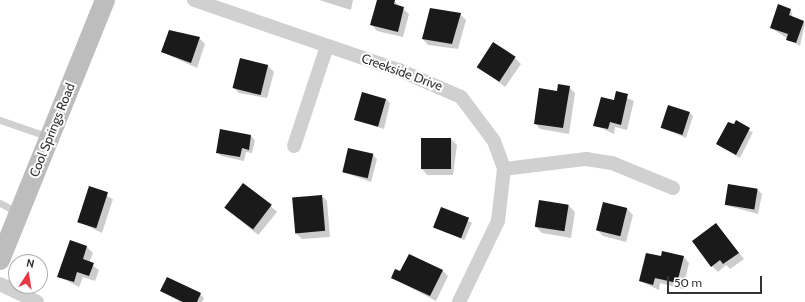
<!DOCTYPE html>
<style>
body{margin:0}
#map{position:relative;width:805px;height:302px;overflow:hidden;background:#fff;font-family:Cabin,sans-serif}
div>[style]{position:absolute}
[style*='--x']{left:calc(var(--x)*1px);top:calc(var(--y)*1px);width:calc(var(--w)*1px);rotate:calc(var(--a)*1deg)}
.shadow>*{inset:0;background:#0003;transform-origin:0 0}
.building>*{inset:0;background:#1a1a1a;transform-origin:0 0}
.lane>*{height:7px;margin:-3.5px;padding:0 3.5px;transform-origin:3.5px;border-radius:3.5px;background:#d0d0d0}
.street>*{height:14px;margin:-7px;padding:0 7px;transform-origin:7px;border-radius:7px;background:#d0d0d0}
.secondary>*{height:20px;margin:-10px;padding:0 10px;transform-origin:10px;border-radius:10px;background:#bdbdbd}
span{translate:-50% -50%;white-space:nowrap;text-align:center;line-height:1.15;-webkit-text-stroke:4px #fff;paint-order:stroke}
.street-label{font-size:13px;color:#333}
.north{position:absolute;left:8px;top:254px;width:40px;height:40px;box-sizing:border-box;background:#fff;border:1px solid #adadad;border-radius:50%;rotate:12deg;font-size:11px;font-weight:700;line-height:16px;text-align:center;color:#333}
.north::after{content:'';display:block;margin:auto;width:14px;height:18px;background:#e63946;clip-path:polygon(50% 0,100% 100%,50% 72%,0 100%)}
.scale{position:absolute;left:667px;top:276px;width:95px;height:18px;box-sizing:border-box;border:2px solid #333;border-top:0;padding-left:5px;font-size:12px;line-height:14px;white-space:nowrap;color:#333;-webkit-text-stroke:3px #fff;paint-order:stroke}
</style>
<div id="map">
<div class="shadow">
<i style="clip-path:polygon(319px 0,353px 0,351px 10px)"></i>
<i style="clip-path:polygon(378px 0,394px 1px,409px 14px,403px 37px,377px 31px,372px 25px)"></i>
<i style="clip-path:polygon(779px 6px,791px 10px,793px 18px,805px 23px,800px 46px,771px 28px)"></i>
<i style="clip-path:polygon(431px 9px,460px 14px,466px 20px,458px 49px,428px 45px,423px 39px)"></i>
<i style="clip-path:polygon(199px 38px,205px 44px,197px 68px,162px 52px)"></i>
<i style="clip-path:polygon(515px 58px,521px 64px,505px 87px,478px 66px)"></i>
<i style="clip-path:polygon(268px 66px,274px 72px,267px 98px,239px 93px,234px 88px)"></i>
<i style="clip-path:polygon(569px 87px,575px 93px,569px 134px,540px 129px,535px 123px,558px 92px)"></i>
<i style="clip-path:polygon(616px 93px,634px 101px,627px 130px,615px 127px,614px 134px,595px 125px,614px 101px)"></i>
<i style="clip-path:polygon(386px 99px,390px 103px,384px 129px,356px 120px)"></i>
<i style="clip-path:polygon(689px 112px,693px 116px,686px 138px,662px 128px)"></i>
<i style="clip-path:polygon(734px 126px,753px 132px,740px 158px,717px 144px)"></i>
<i style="clip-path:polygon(221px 130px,251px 136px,255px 140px,252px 153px,246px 152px,244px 161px,221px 156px,217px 152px)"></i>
<i style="clip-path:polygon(422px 139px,451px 139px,457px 145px,453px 175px,427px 175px,422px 169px)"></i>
<i style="clip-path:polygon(373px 155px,377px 159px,371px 182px,343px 172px)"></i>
<i style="left:243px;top:184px;width:44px;height:30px;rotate:39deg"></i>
<i style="clip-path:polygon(90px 188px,113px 199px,102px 233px,79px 222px)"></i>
<i style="clip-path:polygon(758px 190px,762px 194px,758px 214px,725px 205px)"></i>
<i style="clip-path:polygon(322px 196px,327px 201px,330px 237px,302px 239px,296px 233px)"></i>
<i style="clip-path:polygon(540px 202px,569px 206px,575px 212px,571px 238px,542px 233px,536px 227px)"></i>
<i style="left:441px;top:209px;width:34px;height:19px;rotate:24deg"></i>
<i style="clip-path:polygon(627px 209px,633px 215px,626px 242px,603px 236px,597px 230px)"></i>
<i style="clip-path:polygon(716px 224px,744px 259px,730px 269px,726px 265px,718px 272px,712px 266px)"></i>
<i style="clip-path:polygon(70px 242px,87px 247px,93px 253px,89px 263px,99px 270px,95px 281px,83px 277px,79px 287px,58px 276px)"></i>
<i style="clip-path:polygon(684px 257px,689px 263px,683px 289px,660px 283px,659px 290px,640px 281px,662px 258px)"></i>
<i style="clip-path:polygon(442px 270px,448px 276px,436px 301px,392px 278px,401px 273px)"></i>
<i style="clip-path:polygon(161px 291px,200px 294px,204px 298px,202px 302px,180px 302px)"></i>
</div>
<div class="building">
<i style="clip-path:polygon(377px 0,395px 0,394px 4px,404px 7px,398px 32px,370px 25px)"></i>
<i style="clip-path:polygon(778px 4px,791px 9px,789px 15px,804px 21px,796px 43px,786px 40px,788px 34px,770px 28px)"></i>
<i style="clip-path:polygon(430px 8px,461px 13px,452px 44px,422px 39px)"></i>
<i style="clip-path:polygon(169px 30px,200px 37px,191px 63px,161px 52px)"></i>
<i style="left:493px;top:42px;width:27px;height:30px;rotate:33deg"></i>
<i style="left:240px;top:58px;width:29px;height:31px;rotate:14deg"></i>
<i style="clip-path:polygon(558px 84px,570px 86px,563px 128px,534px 124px,539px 88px,557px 91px)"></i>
<i style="clip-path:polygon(616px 91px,628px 94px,621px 125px,610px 122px,608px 129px,593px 126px,601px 97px,614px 100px)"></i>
<i style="left:362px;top:92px;width:25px;height:29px;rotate:16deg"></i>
<i style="left:668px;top:105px;width:23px;height:24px;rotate:18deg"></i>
<i style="clip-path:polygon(736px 120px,750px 128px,736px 155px,716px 144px,728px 122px,734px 124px)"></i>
<i style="clip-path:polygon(220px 129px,251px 135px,249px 150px,242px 148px,240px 157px,216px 153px)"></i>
<i style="left:421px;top:138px;width:30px;height:31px"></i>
<i style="left:348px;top:148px;width:26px;height:25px;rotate:13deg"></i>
<i style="left:243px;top:183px;width:36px;height:31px;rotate:37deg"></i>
<i style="left:728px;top:184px;width:30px;height:21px;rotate:9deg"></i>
<i style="left:89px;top:186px;width:20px;height:38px;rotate:18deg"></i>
<i style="left:322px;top:195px;width:36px;height:30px;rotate:85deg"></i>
<i style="left:539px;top:200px;width:30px;height:27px;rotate:9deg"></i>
<i style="left:603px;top:202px;width:25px;height:29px;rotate:14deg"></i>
<i style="left:441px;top:207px;width:30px;height:22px;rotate:21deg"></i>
<i style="clip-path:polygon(716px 223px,739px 253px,723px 264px,720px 260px,711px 267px,692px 241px)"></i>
<i style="clip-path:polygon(70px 240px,87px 246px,83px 259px,94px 263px,89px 276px,77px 272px,74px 282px,57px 277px)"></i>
<i style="clip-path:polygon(662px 251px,684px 256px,677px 283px,655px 278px,653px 285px,639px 281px,646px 253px,661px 256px)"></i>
<i style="clip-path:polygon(409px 254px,443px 270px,430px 296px,391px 278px,395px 269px,400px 271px)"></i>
<i style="clip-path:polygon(167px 277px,201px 293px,197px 302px,183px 302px,160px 291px)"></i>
</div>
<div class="lane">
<i style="--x:0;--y:120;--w:52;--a:19.1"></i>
<i style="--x:0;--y:203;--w:19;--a:28"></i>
</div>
<div class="street">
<i style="--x:194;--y:0;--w:217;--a:18.9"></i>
<i style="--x:399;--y:70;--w:68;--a:23.5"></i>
<i style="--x:461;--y:97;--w:55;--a:53.1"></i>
<i style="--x:494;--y:141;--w:30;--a:70"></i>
<i style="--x:504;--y:169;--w:52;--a:96.6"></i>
<i style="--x:498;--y:221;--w:90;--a:115.7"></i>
<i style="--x:294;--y:146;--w:105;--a:-71.7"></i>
<i style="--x:504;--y:169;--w:83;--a:-7"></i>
<i style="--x:586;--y:159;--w:26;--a:9"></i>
<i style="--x:612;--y:163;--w:66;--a:22.3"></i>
<i style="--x:0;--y:284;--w:41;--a:25.9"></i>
</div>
<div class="secondary">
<i style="--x:0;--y:260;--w:280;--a:-68"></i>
</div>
<div class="street-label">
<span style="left:402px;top:72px;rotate:20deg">Creekside Drive</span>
<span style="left:52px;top:130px;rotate:-68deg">Cool Springs Road</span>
</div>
<div class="north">N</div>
<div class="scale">50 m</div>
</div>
